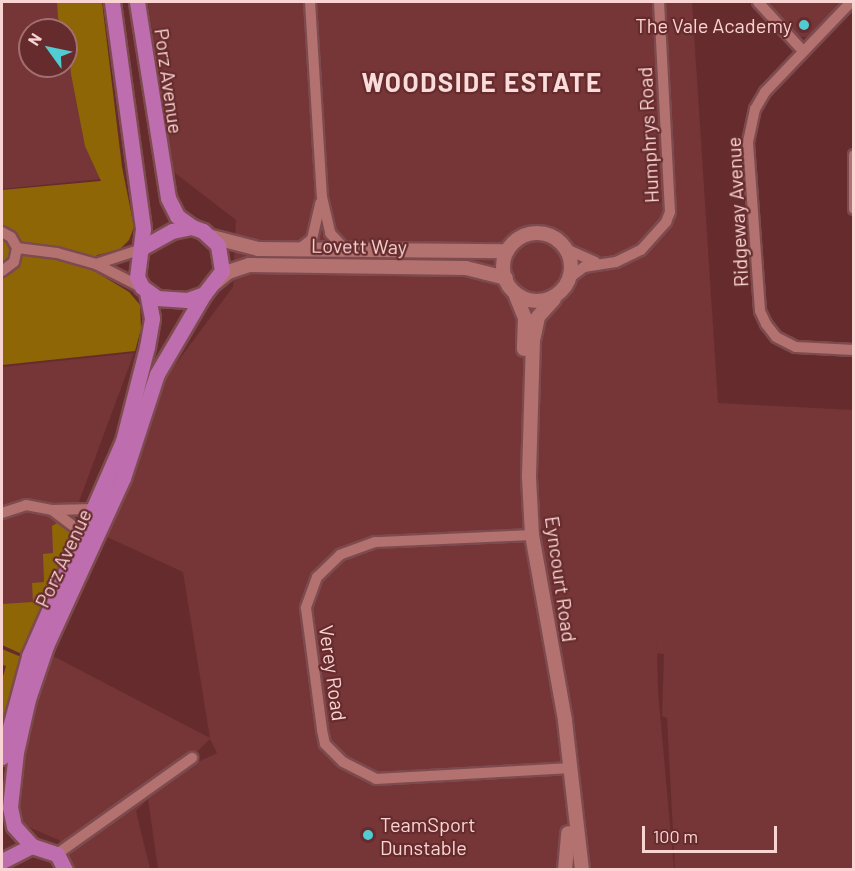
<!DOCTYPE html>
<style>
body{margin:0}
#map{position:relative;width:855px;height:871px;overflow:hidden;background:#662c2d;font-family:Barlow,sans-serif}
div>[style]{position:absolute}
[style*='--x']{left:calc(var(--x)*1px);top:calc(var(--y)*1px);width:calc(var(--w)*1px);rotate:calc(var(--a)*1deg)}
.built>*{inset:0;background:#763537}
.forest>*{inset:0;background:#8f6605}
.roads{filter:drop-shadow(2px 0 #7d4b4e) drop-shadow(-2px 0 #7d4b4e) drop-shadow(0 2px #7d4b4e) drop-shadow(0 -2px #7d4b4e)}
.street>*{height:10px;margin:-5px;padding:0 5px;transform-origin:5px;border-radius:5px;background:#b37170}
.secondary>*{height:14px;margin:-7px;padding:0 7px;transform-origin:7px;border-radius:7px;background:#b37170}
.secondary>.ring{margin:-7px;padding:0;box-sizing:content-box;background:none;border:14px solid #b37170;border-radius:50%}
.primary>*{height:15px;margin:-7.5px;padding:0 7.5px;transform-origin:7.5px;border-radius:7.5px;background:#be6dae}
.dots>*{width:16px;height:16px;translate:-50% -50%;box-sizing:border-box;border:3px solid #662c2d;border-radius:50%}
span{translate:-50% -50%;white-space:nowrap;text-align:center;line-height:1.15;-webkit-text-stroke:4.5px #662c2d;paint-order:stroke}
.poi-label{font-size:20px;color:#fad4d3}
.right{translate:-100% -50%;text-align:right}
.left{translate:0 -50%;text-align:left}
.street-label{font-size:20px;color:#fad4d3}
.district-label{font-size:26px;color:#fadcdb;font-weight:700;letter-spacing:1.5px}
.frame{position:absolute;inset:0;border:3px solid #fad4d3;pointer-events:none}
.north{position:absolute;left:18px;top:18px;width:60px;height:60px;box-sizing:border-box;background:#662c2d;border:2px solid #a16f6f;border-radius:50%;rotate:303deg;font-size:16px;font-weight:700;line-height:24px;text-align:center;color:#fad4d3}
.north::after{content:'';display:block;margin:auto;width:21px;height:27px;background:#51ccd3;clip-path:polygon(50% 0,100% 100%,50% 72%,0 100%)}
.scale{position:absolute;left:642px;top:826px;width:135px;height:27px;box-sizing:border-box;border:3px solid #fad4d3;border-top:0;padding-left:8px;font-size:18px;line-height:21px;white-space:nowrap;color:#fad4d3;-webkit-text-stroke:4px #662c2d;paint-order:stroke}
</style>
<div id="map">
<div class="built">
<i style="clip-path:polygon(evenodd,2px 2px,74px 2px,100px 179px,2px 189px,2px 2px,30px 30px,66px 30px,66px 66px,30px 66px,30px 30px)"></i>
<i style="clip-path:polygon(evenodd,148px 2px,692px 2px,718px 403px,853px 410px,853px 869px,675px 869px,667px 718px,662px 716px,664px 654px,657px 653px,656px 612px,658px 691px,674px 869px,158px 869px,148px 799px,136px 811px,150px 869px,75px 869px,59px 840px,26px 826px,16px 805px,22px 751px,53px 656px,210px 738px,183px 572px,107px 537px,131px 481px,164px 380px,233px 287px,236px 220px,171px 170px,148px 2px,210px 739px,217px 753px,181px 770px,165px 783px,210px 739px)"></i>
<i style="clip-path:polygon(765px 2px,846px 2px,811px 37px,797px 37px)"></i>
<i style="clip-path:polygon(134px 353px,31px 631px,2px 620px,2px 367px)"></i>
</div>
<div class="forest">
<i style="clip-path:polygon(57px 2px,102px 2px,122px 167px,134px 227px,129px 240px,119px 250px,97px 255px,91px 269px,129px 292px,140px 305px,141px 329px,135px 351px,2px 365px,2px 190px,101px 181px,85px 146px,71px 74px,68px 36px,58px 18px)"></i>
<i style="clip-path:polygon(57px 523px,69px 529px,72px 539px,45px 599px,39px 598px,37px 603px,42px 605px,22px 654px,2px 645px,2px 604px,33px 602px,32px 583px,44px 582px,43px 554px,53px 553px,52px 526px)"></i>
<i style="clip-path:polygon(2px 649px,21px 657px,2px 721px,2px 680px,6px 666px,2px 665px)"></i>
</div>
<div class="roads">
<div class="street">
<i style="--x:310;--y:2;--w:195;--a:86.5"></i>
<i style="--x:322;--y:197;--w:37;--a:77"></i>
<i style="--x:330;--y:233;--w:23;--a:47"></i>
<i style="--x:758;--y:2;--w:67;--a:47.4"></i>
<i style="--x:851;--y:2;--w:124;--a:133.7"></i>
<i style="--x:765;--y:92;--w:20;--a:120"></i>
<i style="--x:755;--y:109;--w:35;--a:102"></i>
<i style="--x:748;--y:143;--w:168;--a:85.9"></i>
<i style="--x:760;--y:311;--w:14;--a:65"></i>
<i style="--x:766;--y:324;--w:16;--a:52"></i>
<i style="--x:776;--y:337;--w:22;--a:27"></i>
<i style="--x:796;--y:347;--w:58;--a:3"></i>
<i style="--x:854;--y:155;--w:54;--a:90"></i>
<i style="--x:2;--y:232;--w:10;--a:29"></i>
<i style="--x:11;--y:237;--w:13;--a:61"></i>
<i style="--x:17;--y:248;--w:14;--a:102"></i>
<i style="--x:14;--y:262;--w:15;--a:143"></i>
<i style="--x:17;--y:248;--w:40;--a:7.1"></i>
<i style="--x:57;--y:253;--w:41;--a:15.8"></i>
<i style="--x:96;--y:264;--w:51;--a:27.1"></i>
<i style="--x:564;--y:248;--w:34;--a:24"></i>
<i style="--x:298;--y:250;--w:18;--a:-38"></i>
<i style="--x:312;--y:239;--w:37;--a:-77"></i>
<i style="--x:96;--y:264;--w:45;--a:-18"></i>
<i style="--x:568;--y:279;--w:20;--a:-37"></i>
<i style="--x:584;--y:267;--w:32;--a:-9"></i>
<i style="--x:616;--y:262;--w:28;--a:-26"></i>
<i style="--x:641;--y:250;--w:38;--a:-48"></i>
<i style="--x:666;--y:222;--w:11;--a:-68"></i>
<i style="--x:670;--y:212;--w:210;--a:-93"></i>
<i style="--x:52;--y:510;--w:39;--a:37"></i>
<i style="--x:2;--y:513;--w:25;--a:-18"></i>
<i style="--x:26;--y:505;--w:26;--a:11"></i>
<i style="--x:52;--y:510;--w:42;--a:-1.4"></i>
<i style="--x:532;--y:535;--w:157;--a:177.4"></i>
<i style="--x:375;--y:542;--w:37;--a:160"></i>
<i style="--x:340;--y:555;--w:32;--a:136"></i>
<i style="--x:317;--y:577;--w:33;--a:110"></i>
<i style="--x:306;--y:608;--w:123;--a:82.5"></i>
<i style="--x:322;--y:730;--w:14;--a:78"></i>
<i style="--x:325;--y:744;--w:25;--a:45"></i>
<i style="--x:343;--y:762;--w:37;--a:27"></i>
<i style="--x:376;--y:779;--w:195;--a:-3.2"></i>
<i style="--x:57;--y:854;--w:166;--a:-35.4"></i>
</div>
<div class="secondary">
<i class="ring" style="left:503px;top:233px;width:54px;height:54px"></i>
<i style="--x:212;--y:237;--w:48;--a:14.6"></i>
<i style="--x:258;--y:249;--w:249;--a:0.5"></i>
<i style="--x:215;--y:283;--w:17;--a:-40"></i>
<i style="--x:228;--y:272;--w:22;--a:-18"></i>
<i style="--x:249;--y:265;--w:217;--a:0.8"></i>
<i style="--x:466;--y:268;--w:41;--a:14"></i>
<i style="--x:516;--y:296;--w:24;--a:68"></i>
<i style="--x:525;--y:318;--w:31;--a:92"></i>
<i style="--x:554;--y:299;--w:24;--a:132"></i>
<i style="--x:538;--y:317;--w:24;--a:102"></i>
<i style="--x:533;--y:340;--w:138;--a:91.7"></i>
<i style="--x:529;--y:478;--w:57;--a:87"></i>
<i style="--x:532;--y:535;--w:189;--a:79.9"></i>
<i style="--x:565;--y:721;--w:150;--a:83.5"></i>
<i style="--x:565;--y:870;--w:37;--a:-85"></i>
</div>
<div class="primary">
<i style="--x:112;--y:2;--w:229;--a:82.2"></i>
<i style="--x:143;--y:229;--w:48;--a:97.1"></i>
<i style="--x:137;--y:277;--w:11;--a:63"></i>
<i style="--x:142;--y:287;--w:19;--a:36"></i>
<i style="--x:157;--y:298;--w:30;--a:4"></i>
<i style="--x:187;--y:300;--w:18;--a:-19"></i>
<i style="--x:204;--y:294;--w:29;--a:-52"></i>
<i style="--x:222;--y:271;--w:26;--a:-99"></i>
<i style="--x:218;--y:245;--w:21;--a:-137"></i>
<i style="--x:203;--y:231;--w:12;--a:-160"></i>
<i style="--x:192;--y:227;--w:20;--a:169"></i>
<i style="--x:172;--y:231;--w:35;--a:151"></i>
<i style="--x:137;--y:2;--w:198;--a:81"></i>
<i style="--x:168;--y:198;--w:20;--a:63"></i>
<i style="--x:177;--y:216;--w:19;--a:36"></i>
<i style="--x:2;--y:757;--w:105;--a:-75"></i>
<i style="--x:29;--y:656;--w:235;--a:-66.4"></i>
<i style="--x:123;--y:441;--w:97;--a:-75.7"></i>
<i style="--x:147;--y:347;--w:29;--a:-80"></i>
<i style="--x:152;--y:318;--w:26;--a:-101"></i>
<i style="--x:32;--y:846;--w:27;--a:-132"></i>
<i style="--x:14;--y:826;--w:19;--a:-102"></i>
<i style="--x:10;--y:807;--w:55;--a:-83.8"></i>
<i style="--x:16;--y:752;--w:54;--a:-77.2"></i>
<i style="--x:28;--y:699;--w:56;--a:-71.2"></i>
<i style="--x:46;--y:646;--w:185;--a:-65.4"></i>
<i style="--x:123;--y:478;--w:109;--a:-71.9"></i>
<i style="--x:157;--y:374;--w:93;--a:-59.6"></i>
<i style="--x:2;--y:861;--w:34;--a:-27"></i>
<i style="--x:32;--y:846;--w:26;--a:18"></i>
<i style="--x:57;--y:854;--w:18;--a:63"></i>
</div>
</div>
<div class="dots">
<i style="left:804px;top:25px;background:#51ccd3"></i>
<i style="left:368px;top:835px;background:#51ccd3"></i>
</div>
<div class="poi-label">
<span class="right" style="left:792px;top:25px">The Vale Academy</span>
<span class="left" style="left:380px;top:836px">TeamSport<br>Dunstable</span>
</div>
<div class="street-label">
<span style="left:169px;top:81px;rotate:82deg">Porz Avenue</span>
<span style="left:648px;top:135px;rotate:-93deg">Humphrys Road</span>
<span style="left:737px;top:212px;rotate:-93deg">Ridgeway Avenue</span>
<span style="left:359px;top:246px;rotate:1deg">Lovett Way</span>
<span style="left:63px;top:558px;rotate:-65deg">Porz Avenue</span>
<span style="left:561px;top:579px;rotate:82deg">Eyncourt Road</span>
<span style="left:333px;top:673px;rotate:82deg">Verey Road</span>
</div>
<div class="district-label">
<span style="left:482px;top:82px">WOODSIDE ESTATE</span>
</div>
<div class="frame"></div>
<div class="north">N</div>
<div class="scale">100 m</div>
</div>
